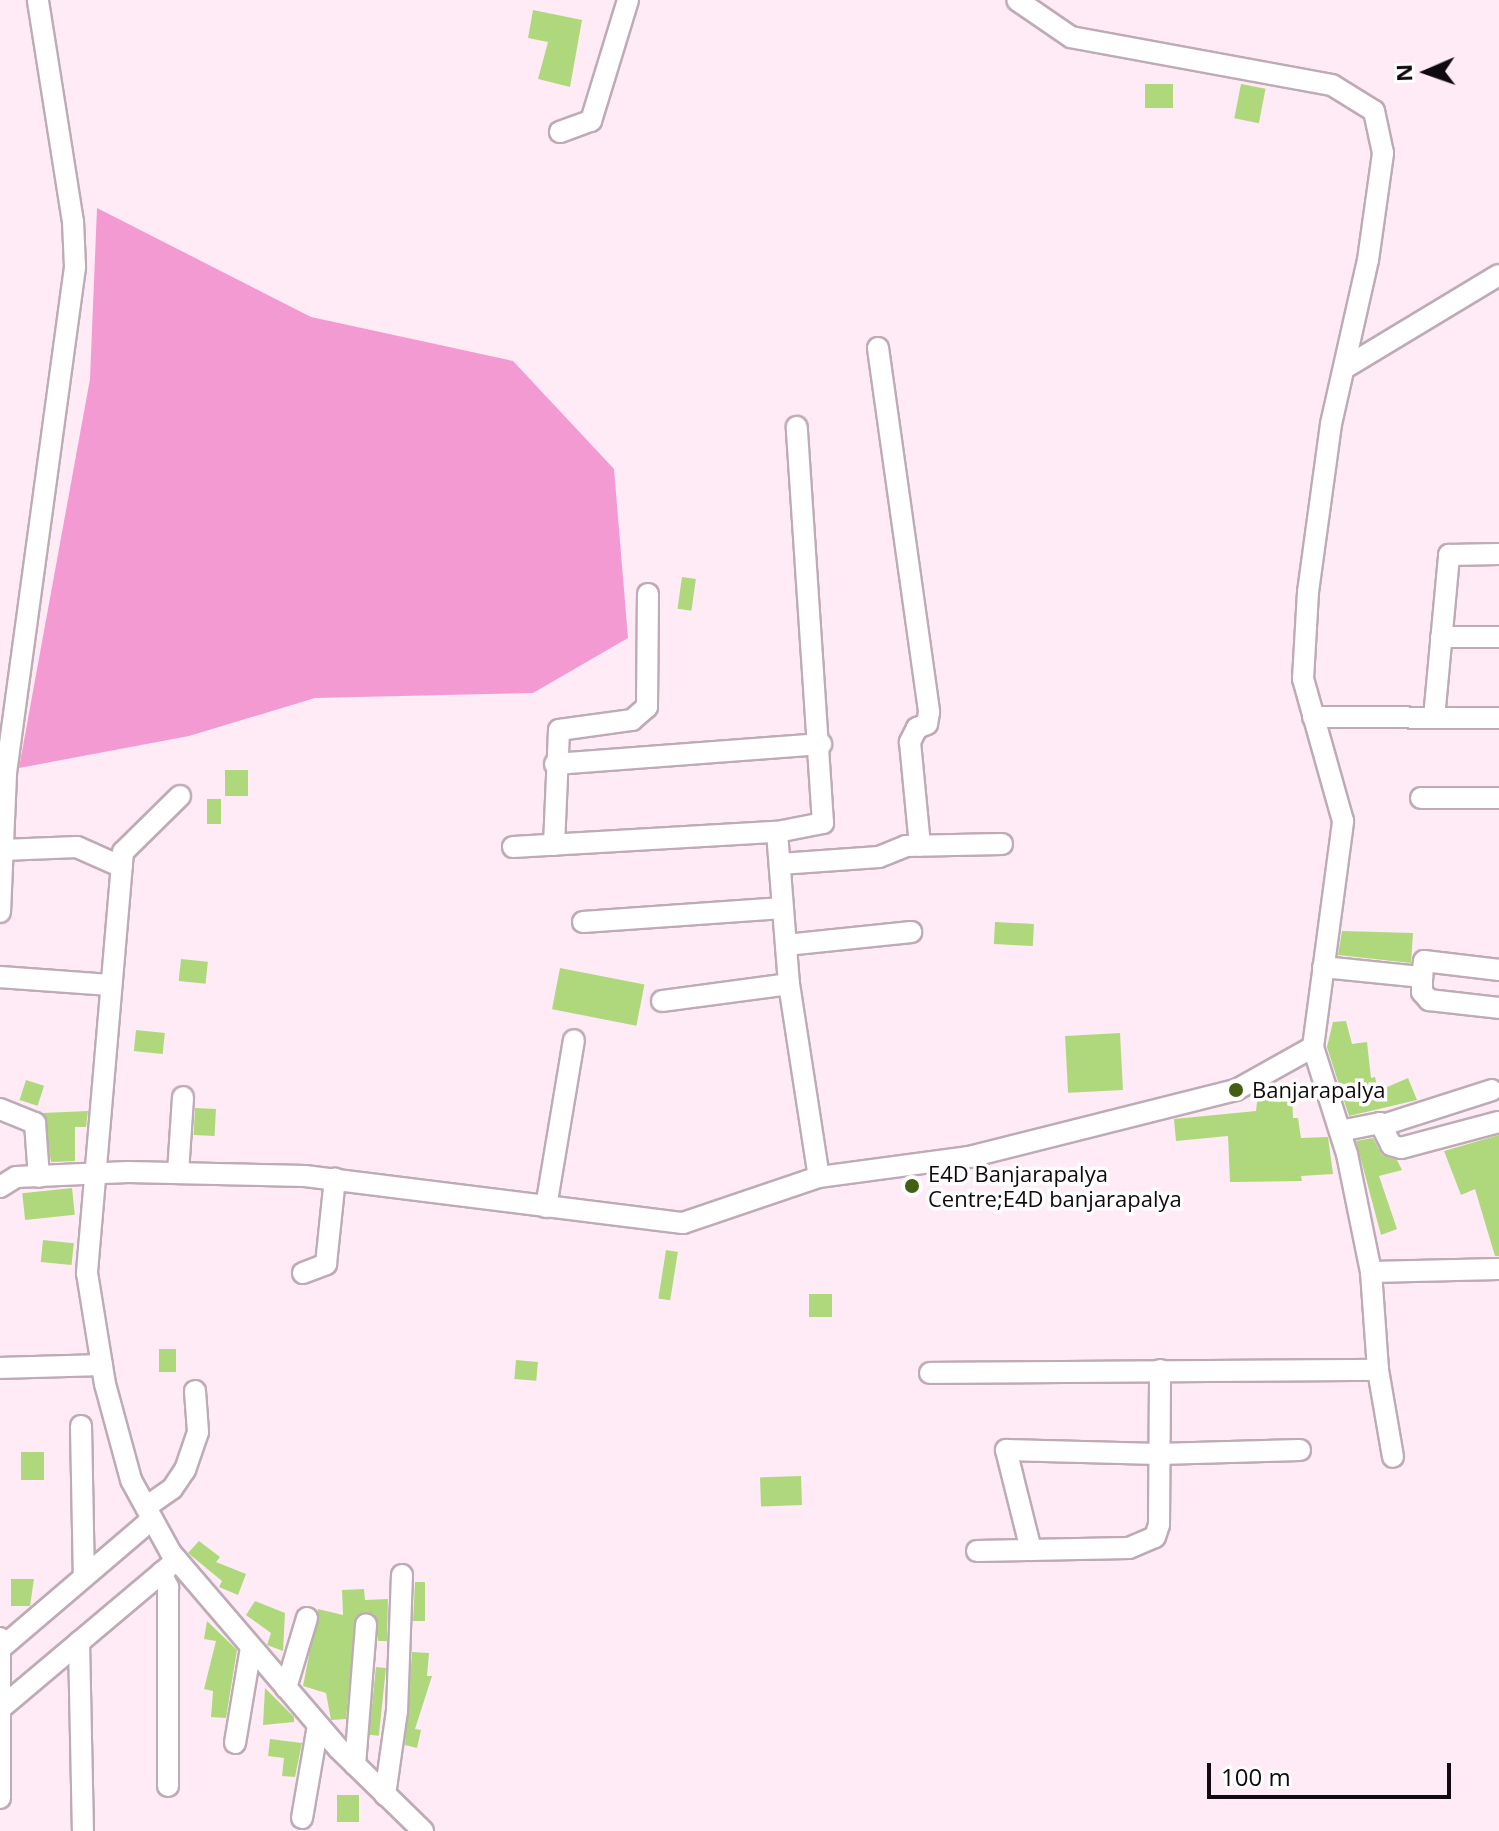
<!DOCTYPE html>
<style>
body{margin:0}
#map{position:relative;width:1499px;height:1831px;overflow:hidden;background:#feebf6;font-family:"Open Sans",sans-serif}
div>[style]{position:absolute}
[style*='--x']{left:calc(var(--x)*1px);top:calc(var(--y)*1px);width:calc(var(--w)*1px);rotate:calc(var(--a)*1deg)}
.water>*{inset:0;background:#f39ad3}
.building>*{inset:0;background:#afd87c;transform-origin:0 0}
.roads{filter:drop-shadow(2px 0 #beabb6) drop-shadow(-2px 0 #beabb6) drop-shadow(0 2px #beabb6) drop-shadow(0 -2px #beabb6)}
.minor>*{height:20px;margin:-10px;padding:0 10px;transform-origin:10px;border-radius:10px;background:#fff}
.dots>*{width:22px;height:22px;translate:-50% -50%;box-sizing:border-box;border:4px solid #fefefe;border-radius:50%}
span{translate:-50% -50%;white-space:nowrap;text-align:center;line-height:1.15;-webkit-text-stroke:7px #fefefe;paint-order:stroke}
.poi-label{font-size:22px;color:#100a0e}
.left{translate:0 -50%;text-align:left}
.north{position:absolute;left:1387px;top:32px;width:80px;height:80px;-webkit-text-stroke:6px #fefefe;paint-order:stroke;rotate:268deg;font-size:22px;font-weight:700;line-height:32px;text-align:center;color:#100a0e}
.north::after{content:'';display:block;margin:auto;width:28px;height:36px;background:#100a0e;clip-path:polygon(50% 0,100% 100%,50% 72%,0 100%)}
.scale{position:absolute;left:1207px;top:1763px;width:244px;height:36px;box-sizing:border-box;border:4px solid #100a0e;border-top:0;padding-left:10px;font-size:24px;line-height:28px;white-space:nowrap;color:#100a0e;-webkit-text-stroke:6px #fefefe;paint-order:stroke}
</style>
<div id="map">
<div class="water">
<i style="clip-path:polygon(97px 208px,311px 317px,513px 361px,614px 469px,628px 638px,533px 693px,315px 698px,189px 736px,19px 768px,90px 379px)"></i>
</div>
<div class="building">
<i style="clip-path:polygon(533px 10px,582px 20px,570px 87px,538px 79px,548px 42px,528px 38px)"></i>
<i style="left:1145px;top:84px;width:28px;height:24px"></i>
<i style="left:1241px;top:84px;width:25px;height:35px;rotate:11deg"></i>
<i style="left:682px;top:577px;width:14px;height:32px;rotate:8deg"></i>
<i style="left:225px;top:770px;width:23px;height:26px"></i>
<i style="left:207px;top:799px;width:14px;height:25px"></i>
<i style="left:995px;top:922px;width:39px;height:22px;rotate:3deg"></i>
<i style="clip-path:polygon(1342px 931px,1413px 933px,1411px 963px,1338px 955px)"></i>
<i style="left:181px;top:959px;width:27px;height:22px;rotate:6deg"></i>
<i style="left:560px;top:968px;width:86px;height:42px;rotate:11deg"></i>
<i style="clip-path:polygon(1346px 1021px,1352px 1044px,1367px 1042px,1371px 1078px,1375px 1077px,1378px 1091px,1408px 1078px,1417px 1100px,1349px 1116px,1327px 1047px,1333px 1022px)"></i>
<i style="left:136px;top:1030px;width:29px;height:21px;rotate:6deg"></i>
<i style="left:1120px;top:1033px;width:57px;height:55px;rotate:87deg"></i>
<i style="left:26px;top:1080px;width:19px;height:21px;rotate:18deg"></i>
<i style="clip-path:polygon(1292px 1092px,1293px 1118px,1298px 1118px,1301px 1138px,1328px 1137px,1333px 1174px,1301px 1176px,1302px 1181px,1230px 1182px,1228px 1136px,1176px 1141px,1174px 1119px,1256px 1111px,1258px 1093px)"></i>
<i style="left:195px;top:1108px;width:21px;height:27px;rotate:3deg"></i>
<i style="clip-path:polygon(88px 1111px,86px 1127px,75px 1127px,75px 1161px,51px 1162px,43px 1113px)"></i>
<i style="clip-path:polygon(1499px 1135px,1499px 1256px,1495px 1256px,1475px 1189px,1461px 1195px,1444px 1151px)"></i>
<i style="clip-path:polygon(1373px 1138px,1382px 1155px,1397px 1160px,1402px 1170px,1379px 1176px,1397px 1229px,1381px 1235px,1356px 1141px)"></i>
<i style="left:72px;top:1188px;width:27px;height:50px;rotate:84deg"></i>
<i style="left:43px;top:1240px;width:31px;height:22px;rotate:6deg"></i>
<i style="left:666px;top:1250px;width:12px;height:49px;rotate:9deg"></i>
<i style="left:809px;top:1294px;width:23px;height:23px"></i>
<i style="left:159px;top:1349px;width:17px;height:23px"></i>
<i style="left:516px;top:1360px;width:22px;height:19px;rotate:5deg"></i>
<i style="left:21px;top:1452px;width:23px;height:28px"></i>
<i style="left:801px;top:1476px;width:29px;height:41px;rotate:88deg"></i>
<i style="clip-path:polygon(199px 1541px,220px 1557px,216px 1562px,246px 1574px,238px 1595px,219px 1587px,222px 1581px,188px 1553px)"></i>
<i style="clip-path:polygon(11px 1579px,34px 1579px,30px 1606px,11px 1606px)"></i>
<i style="clip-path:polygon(415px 1582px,425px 1582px,425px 1621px,413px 1621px)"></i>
<i style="clip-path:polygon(364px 1589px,365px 1600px,388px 1599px,387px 1641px,378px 1641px,374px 1614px,356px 1616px,346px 1719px,331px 1720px,326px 1693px,303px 1686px,318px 1609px,343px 1615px,342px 1590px)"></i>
<i style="clip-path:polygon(255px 1601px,285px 1613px,283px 1651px,267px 1645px,271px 1633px,246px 1615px)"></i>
<i style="clip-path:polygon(207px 1621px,237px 1650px,226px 1718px,211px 1717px,213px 1691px,204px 1689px,216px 1641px,204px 1639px)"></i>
<i style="clip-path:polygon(412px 1652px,429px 1653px,427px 1676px,432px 1676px,415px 1729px,421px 1730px,417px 1748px,405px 1745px)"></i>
<i style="left:376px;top:1667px;width:10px;height:68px;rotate:6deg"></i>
<i style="clip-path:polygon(265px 1688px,294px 1717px,294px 1722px,263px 1725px)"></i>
<i style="clip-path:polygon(270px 1739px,302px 1743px,295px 1777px,282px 1776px,284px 1758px,268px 1756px)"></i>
<i style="left:337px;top:1795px;width:22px;height:27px"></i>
</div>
<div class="roads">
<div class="minor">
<i style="--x:560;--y:132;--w:33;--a:-20"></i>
<i style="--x:591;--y:121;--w:127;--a:-73"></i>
<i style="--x:878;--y:348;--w:368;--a:82"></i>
<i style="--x:929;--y:712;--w:12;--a:99"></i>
<i style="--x:927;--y:724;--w:11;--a:158"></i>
<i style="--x:917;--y:728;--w:16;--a:117"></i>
<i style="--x:910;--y:742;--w:104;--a:84.5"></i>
<i style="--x:1348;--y:366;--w:176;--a:-31.1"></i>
<i style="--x:1441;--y:637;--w:58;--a:0"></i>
<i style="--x:1313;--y:717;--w:186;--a:0.3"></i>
<i style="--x:1434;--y:718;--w:164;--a:-84.7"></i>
<i style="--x:1449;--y:555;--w:50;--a:-1.1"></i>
<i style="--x:555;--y:764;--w:267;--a:-4.3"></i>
<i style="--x:180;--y:796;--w:80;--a:135.5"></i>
<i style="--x:123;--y:852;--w:423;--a:94.9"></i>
<i style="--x:87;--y:1273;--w:112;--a:80.8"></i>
<i style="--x:105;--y:1384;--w:99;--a:74.8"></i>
<i style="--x:131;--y:1480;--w:83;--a:61.3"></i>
<i style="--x:171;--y:1553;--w:257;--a:49.4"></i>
<i style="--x:338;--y:1748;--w:119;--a:44.3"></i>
<i style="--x:1421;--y:798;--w:78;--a:0"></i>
<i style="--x:777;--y:832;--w:152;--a:85.5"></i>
<i style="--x:789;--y:984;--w:195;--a:81.2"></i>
<i style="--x:554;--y:845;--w:115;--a:-87.5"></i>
<i style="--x:559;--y:730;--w:74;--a:-7.8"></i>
<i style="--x:632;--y:720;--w:20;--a:-41"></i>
<i style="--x:647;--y:707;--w:113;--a:-89.5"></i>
<i style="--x:513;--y:847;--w:264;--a:-3.3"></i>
<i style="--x:777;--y:832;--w:47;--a:-11.1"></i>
<i style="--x:823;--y:823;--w:397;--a:-93.8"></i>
<i style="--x:3;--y:850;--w:74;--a:-2.3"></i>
<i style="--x:77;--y:847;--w:49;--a:24"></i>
<i style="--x:780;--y:864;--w:99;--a:-4"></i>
<i style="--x:879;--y:857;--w:29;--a:-22"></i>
<i style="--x:906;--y:846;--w:96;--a:-1.2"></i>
<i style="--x:0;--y:912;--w:139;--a:-87.5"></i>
<i style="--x:6;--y:773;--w:511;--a:-82.23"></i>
<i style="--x:75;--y:267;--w:45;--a:-92.5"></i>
<i style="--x:73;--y:222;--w:225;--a:-99"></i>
<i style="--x:583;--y:922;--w:200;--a:-4"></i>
<i style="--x:786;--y:945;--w:126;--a:-5.9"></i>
<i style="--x:1323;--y:967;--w:100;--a:5.8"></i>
<i style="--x:1422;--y:977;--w:16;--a:-83"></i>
<i style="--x:1424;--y:961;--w:76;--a:6.8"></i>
<i style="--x:0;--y:977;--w:111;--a:4.1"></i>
<i style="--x:1422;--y:977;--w:15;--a:90"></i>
<i style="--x:1422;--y:992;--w:11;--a:49"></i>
<i style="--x:1429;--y:1000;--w:70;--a:6.5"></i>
<i style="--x:662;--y:1001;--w:128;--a:-7.6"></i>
<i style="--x:1313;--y:1047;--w:112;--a:72.4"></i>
<i style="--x:1347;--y:1154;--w:120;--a:78.5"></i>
<i style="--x:1371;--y:1272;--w:128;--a:-1.3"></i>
<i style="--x:0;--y:1109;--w:38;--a:22"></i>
<i style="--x:35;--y:1123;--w:54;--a:85.8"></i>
<i style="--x:1383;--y:1125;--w:114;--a:-17.8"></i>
<i style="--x:1340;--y:1131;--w:41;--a:-11.3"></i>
<i style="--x:1380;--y:1123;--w:25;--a:63"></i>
<i style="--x:1391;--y:1145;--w:10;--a:17"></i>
<i style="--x:1401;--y:1148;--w:101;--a:-14.9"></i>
<i style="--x:178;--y:1173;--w:76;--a:-86.2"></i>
<i style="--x:0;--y:1187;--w:19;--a:-32"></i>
<i style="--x:16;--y:1177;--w:112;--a:-2.6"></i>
<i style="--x:128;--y:1172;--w:177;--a:1.3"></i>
<i style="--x:305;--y:1176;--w:381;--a:7.1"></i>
<i style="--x:683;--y:1223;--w:144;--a:-18.7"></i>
<i style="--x:819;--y:1177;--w:151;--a:-7.6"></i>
<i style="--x:969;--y:1157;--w:275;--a:-14.1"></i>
<i style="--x:1236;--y:1090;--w:88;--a:-29.2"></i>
<i style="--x:1313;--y:1047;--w:228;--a:-82.4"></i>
<i style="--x:1343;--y:821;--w:148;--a:-105.7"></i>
<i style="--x:1303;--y:679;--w:87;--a:-86.7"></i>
<i style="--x:1308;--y:592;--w:170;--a:-82.2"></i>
<i style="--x:1331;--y:424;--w:168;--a:-77.3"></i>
<i style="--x:1368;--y:260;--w:108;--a:-82"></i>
<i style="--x:1383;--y:153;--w:43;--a:-102.1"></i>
<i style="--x:1374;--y:111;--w:49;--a:-148.2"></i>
<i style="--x:1332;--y:85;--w:265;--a:-169.6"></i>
<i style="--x:1071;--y:37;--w:65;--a:-145.6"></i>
<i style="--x:546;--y:1207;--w:169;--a:-80.5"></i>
<i style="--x:1371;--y:1272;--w:98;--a:85.9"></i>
<i style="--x:1378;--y:1370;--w:88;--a:80.2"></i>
<i style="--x:303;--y:1273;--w:25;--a:-21"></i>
<i style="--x:326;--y:1264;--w:86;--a:-84"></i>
<i style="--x:0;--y:1368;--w:102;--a:-1.7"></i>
<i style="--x:930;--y:1373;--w:448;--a:-0.4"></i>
<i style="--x:81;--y:1426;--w:151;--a:88.9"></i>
<i style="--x:146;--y:1507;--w:32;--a:-35"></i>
<i style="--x:172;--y:1489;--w:23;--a:-56"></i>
<i style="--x:185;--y:1470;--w:40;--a:-71.1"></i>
<i style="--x:198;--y:1432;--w:41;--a:-94.2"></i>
<i style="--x:1031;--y:1550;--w:103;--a:-104"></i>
<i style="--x:1006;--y:1450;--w:153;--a:1.5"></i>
<i style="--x:1159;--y:1454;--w:141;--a:-1.6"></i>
<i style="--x:977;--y:1551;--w:152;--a:-1.1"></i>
<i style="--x:1129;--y:1548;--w:28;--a:-23"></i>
<i style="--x:1155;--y:1537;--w:13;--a:-72"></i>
<i style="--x:1159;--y:1525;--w:155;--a:-89.6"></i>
<i style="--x:161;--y:1573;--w:16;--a:63"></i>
<i style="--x:168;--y:1587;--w:199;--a:90"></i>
<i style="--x:0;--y:1638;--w:160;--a:90"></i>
<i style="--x:79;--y:1642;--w:189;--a:88.8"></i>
<i style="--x:0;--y:1649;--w:200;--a:-40.5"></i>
<i style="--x:286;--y:1688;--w:73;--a:-73.3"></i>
<i style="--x:1;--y:1708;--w:230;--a:-40.1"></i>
<i style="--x:235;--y:1743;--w:97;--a:-80.5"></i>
<i style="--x:355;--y:1765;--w:141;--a:-85.5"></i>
<i style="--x:385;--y:1795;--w:85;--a:-81.9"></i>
<i style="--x:397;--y:1711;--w:136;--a:-87.9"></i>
<i style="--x:302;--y:1818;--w:94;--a:-80.2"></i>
</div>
</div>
<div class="dots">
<i style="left:1236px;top:1090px;background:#436012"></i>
<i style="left:912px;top:1186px;background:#436012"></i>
</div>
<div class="poi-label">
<span class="left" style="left:1252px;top:1090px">Banjarapalya</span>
<span class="left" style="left:928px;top:1186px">E4D Banjarapalya<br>Centre;E4D banjarapalya</span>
</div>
<div class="north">N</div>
<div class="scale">100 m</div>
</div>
